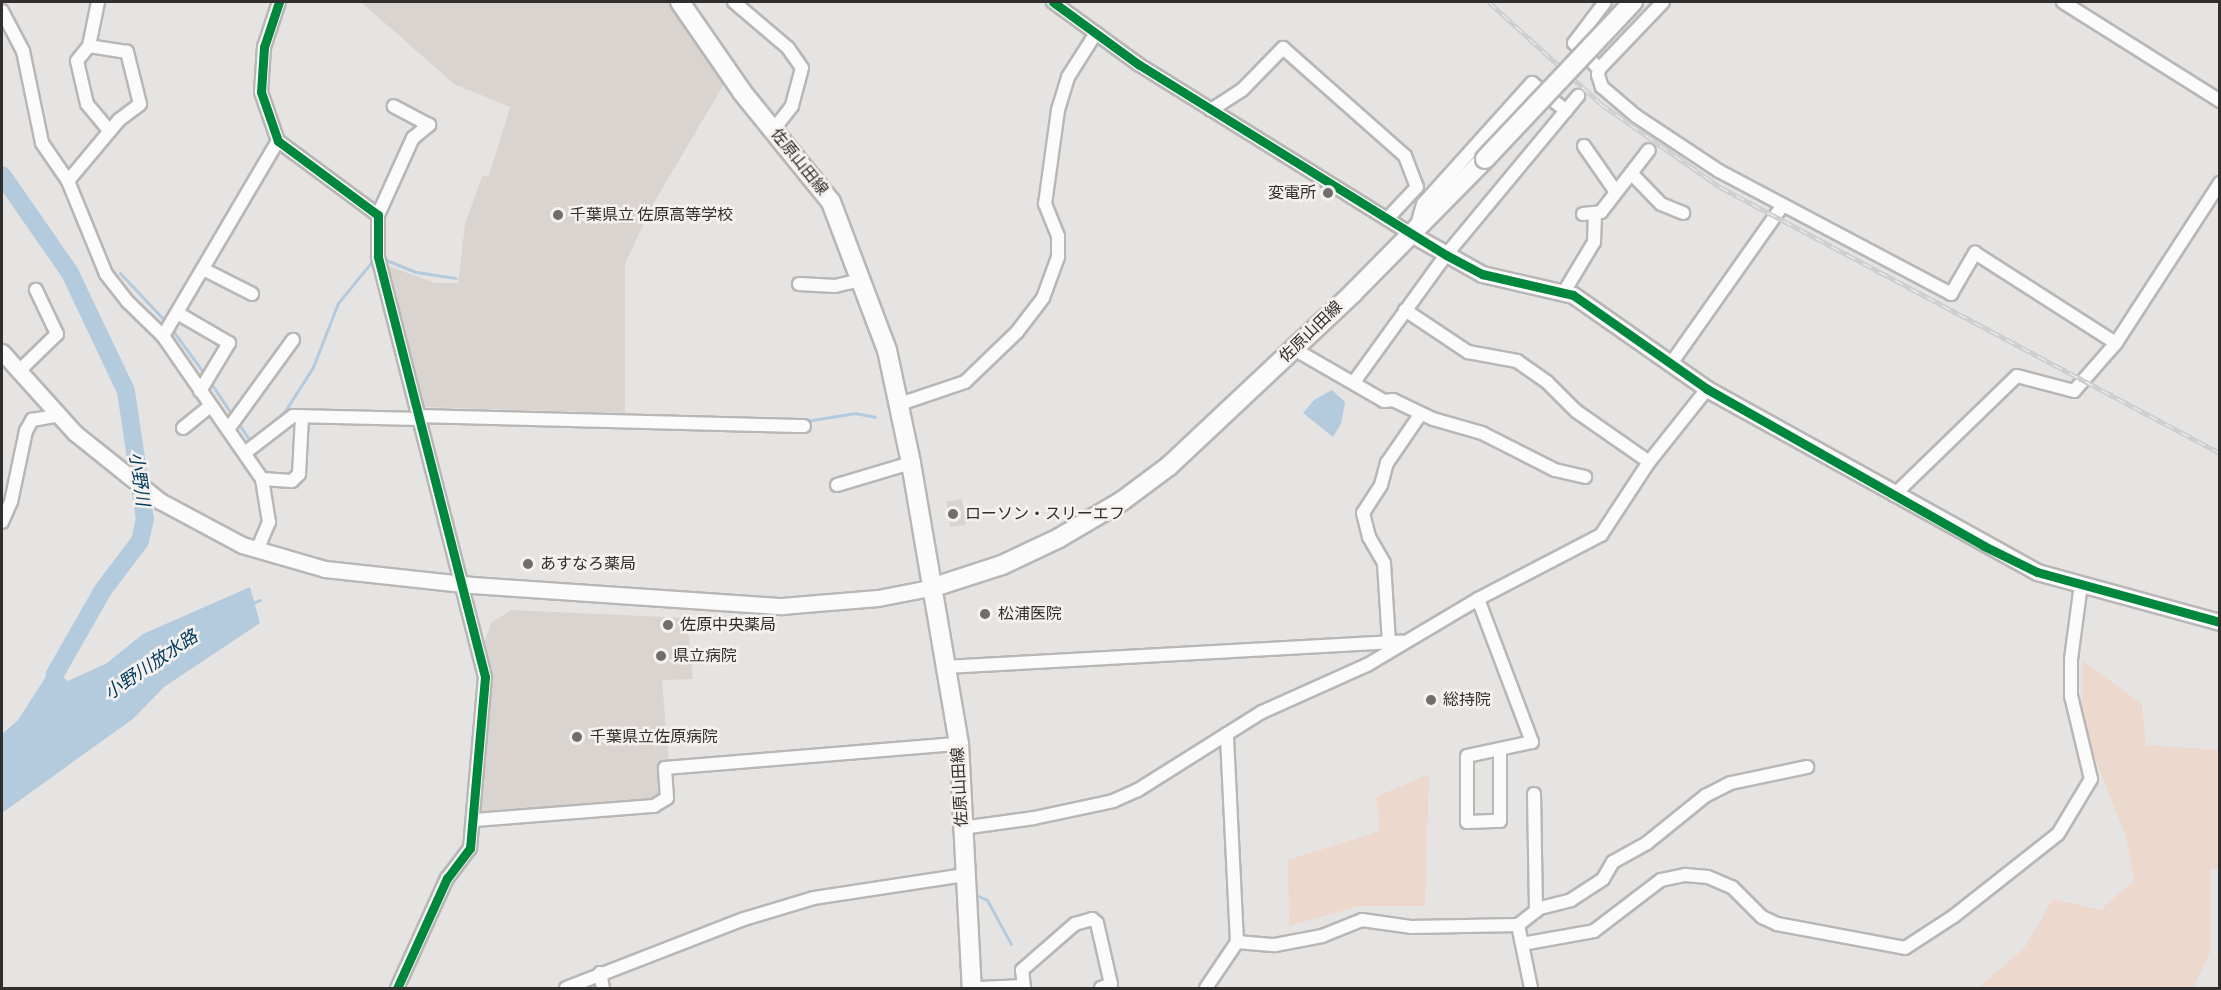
<!DOCTYPE html>
<meta charset="utf-8">
<style>
body{margin:0}
#map{position:relative;width:2221px;height:990px;overflow:hidden;background:#e6e4e3;font-family:Bitter,"Noto Sans JP",serif}
div>[style]{position:absolute}
[style*='--x']{left:calc(var(--x)*1px);top:calc(var(--y)*1px);width:calc(var(--w)*1px);rotate:calc(var(--a)*1deg)}
.built>*{inset:0;background:#dad4d1;transform-origin:0 0}
.green>*{inset:0;background:#ecd8cd}
.water>*{inset:0;background:#b4cadd}
.stream>*{height:3px;margin:-1.5px;padding:0 1.5px;transform-origin:1.5px;border-radius:1.5px;background:#b4cadd}
.river>*{height:18px;margin:-9px;padding:0 9px;transform-origin:9px;border-radius:9px;background:#b4cadd}
.roads{filter:drop-shadow(2px 0 #b9b7b6) drop-shadow(-2px 0 #b9b7b6) drop-shadow(0 2px #b9b7b6) drop-shadow(0 -2px #b9b7b6)}
.minor>*{height:12px;margin:-6px;padding:0 6px;transform-origin:6px;border-radius:6px;background:#fbfbfb}
.tertiary>*{height:15px;margin:-7.5px;padding:0 7.5px;transform-origin:7.5px;border-radius:7.5px;background:#fbfbfb}
.primary>*{height:18px;margin:-9px;padding:0 9px;transform-origin:9px;border-radius:9px;background:#fbfbfb}
.rail>*{height:5px;margin-top:-2.5px;transform-origin:0;background:repeating-linear-gradient(90deg,#f5f1ef 0 9px,#d0cfcf 0 18px);box-sizing:border-box;border-block:2px solid #d0cfcf}
.bridges{filter:drop-shadow(2px 0 #b9b7b6) drop-shadow(-2px 0 #b9b7b6) drop-shadow(0 2px #b9b7b6) drop-shadow(0 -2px #b9b7b6)}
.primary-bridge>*{height:18px;margin:-9px;padding:0 9px;transform-origin:9px;border-radius:9px;background:#fbfbfb}
.cycleway>*{height:9px;margin:-4.5px;padding:0 4.5px;transform-origin:4.5px;border-radius:4.5px;background:#00873e}
.dots>*{width:16px;height:16px;translate:-50% -50%;box-sizing:border-box;border:3px solid #f5f1ef;border-radius:50%}
span{translate:-50% -50%;white-space:nowrap;text-align:center;line-height:1.15;-webkit-text-stroke:5px #f5f1ef;paint-order:stroke}
.street-label{font-size:16px;color:#302f2e}
.poi-label{font-size:16px;color:#302f2e}
.right{translate:-100% -50%;text-align:right}
.left{translate:0 -50%;text-align:left}
.water-label{font-size:18px;color:#013b60;font-style:italic}
.frame{position:absolute;inset:0;border:3px solid #302f2e;pointer-events:none}
</style>
<div id="map">
<div class="built">
<i style="clip-path:polygon(361px 2px,674px 2px,727px 79px,652px 206px,625px 264px,625px 413px,420px 407px,386px 265px,435px 283px,458px 283px,465px 224px,482px 177px,489px 175px,510px 107px,454px 84px)"></i>
<i style="left:962px;top:499px;width:26px;height:16px;rotate:81deg"></i>
<i style="clip-path:polygon(511px 610px,687px 618px,693px 679px,662px 680px,669px 763px,658px 764px,661px 797px,654px 802px,481px 816px,477px 789px,492px 678px,485px 641px,491px 623px)"></i>
</div>
<div class="green">
<i style="clip-path:polygon(2082px 660px,2142px 704px,2146px 745px,2219px 750px,2219px 869px,2210px 869px,2210px 952px,2193px 988px,1978px 988px,2024px 948px,2053px 899px,2100px 910px,2134px 881px,2126px 837px,2082px 725px)"></i>
<i style="clip-path:polygon(1429px 774px,1425px 906px,1359px 906px,1289px 926px,1288px 860px,1380px 831px,1376px 797px)"></i>
</div>
<div class="water">
<i style="clip-path:polygon(1332px 390px,1345px 402px,1341px 424px,1333px 437px,1303px 413px,1314px 400px)"></i>
<i style="clip-path:polygon(250px 587px,260px 623px,164px 687px,134px 718px,2px 813px,2px 734px,18px 720px,51px 669px,68px 681px,107px 663px,143px 634px)"></i>
</div>
<div class="stream">
<i style="--x:381;--y:258;--w:38;--a:22"></i>
<i style="--x:416;--y:272;--w:40;--a:8.5"></i>
<i style="--x:120;--y:273;--w:69;--a:46.8"></i>
<i style="--x:171;--y:328;--w:59;--a:53.9"></i>
<i style="--x:210;--y:382;--w:41;--a:55.9"></i>
<i style="--x:285;--y:411;--w:52;--a:-57.5"></i>
<i style="--x:313;--y:367;--w:69;--a:-68.7"></i>
<i style="--x:338;--y:303;--w:57;--a:-50.7"></i>
<i style="--x:237;--y:421;--w:24;--a:57"></i>
<i style="--x:250;--y:441;--w:46;--a:-40.6"></i>
<i style="--x:285;--y:411;--w:7;--a:0"></i>
<i style="--x:806;--y:421;--w:50;--a:-9.3"></i>
<i style="--x:855;--y:413;--w:20;--a:11"></i>
<i style="--x:250;--y:604;--w:11;--a:-22"></i>
<i style="--x:976;--y:895;--w:12;--a:24"></i>
<i style="--x:987;--y:900;--w:50;--a:61.4"></i>
</div>
<div class="river">
<i style="--x:2;--y:175;--w:119;--a:55.2"></i>
<i style="--x:70;--y:273;--w:131;--a:64.6"></i>
<i style="--x:126;--y:391;--w:129;--a:81.6"></i>
<i style="--x:145;--y:519;--w:23;--a:103"></i>
<i style="--x:140;--y:541;--w:61;--a:127.1"></i>
<i style="--x:103;--y:590;--w:97;--a:119.7"></i>
<i style="--x:55;--y:674;--w:23;--a:97"></i>
</div>
<div class="roads">
<div class="minor">
<i style="--x:98;--y:2;--w:45;--a:101.6"></i>
<i style="--x:89;--y:46;--w:19;--a:129"></i>
<i style="--x:77;--y:61;--w:44;--a:76.9"></i>
<i style="--x:87;--y:104;--w:35;--a:50"></i>
<i style="--x:279;--y:2;--w:47;--a:108.4"></i>
<i style="--x:264;--y:47;--w:45;--a:93.8"></i>
<i style="--x:261;--y:92;--w:52;--a:70.9"></i>
<i style="--x:278;--y:141;--w:124;--a:36.5"></i>
<i style="--x:378;--y:215;--w:42;--a:90"></i>
<i style="--x:378;--y:257;--w:433;--a:75.7"></i>
<i style="--x:485;--y:677;--w:172;--a:95"></i>
<i style="--x:470;--y:848;--w:38;--a:127"></i>
<i style="--x:447;--y:878;--w:121;--a:114.4"></i>
<i style="--x:734;--y:2;--w:71;--a:40.4"></i>
<i style="--x:788;--y:48;--w:24;--a:55"></i>
<i style="--x:802;--y:68;--w:39;--a:105"></i>
<i style="--x:792;--y:106;--w:31;--a:128"></i>
<i style="--x:1053;--y:2;--w:105;--a:36.1"></i>
<i style="--x:1138;--y:64;--w:322;--a:31.9"></i>
<i style="--x:1663;--y:2;--w:93;--a:133.7"></i>
<i style="--x:1599;--y:69;--w:6;--a:99"></i>
<i style="--x:1598;--y:75;--w:13;--a:72"></i>
<i style="--x:1602;--y:87;--w:45;--a:40.5"></i>
<i style="--x:1636;--y:116;--w:100;--a:33.5"></i>
<i style="--x:1719;--y:171;--w:263;--a:27.9"></i>
<i style="--x:1951;--y:294;--w:48;--a:-59.7"></i>
<i style="--x:1975;--y:253;--w:167;--a:32.6"></i>
<i style="--x:2063;--y:2;--w:186;--a:32.2"></i>
<i style="--x:2;--y:11;--w:45;--a:62.3"></i>
<i style="--x:23;--y:51;--w:94;--a:78.3"></i>
<i style="--x:42;--y:143;--w:46;--a:55.6"></i>
<i style="--x:68;--y:181;--w:100;--a:67.8"></i>
<i style="--x:106;--y:274;--w:36;--a:52"></i>
<i style="--x:128;--y:302;--w:49;--a:44.2"></i>
<i style="--x:163;--y:336;--w:174;--a:55.3"></i>
<i style="--x:262;--y:479;--w:44;--a:80.8"></i>
<i style="--x:269;--y:522;--w:30;--a:113"></i>
<i style="--x:1599;--y:69;--w:36;--a:-134"></i>
<i style="--x:1574;--y:43;--w:51;--a:-52.9"></i>
<i style="--x:1211;--y:110;--w:37;--a:-33"></i>
<i style="--x:1242;--y:90;--w:59;--a:-45.7"></i>
<i style="--x:1283;--y:48;--w:163;--a:41.5"></i>
<i style="--x:1405;--y:156;--w:33;--a:69"></i>
<i style="--x:1417;--y:187;--w:44;--a:133.2"></i>
<i style="--x:1584;--y:146;--w:56;--a:55.2"></i>
<i style="--x:1631;--y:173;--w:43;--a:45.9"></i>
<i style="--x:1661;--y:204;--w:24;--a:22"></i>
<i style="--x:68;--y:181;--w:80;--a:-50.1"></i>
<i style="--x:119;--y:120;--w:26;--a:-37"></i>
<i style="--x:140;--y:104;--w:54;--a:-104"></i>
<i style="--x:127;--y:52;--w:38;--a:-171"></i>
<i style="--x:1583;--y:214;--w:18;--a:-6"></i>
<i style="--x:1601;--y:212;--w:78;--a:-52.3"></i>
<i style="--x:378;--y:215;--w:85;--a:-65.6"></i>
<i style="--x:413;--y:138;--w:21;--a:-39"></i>
<i style="--x:429;--y:125;--w:40;--a:-152"></i>
<i style="--x:1417;--y:225;--w:22;--a:-74"></i>
<i style="--x:1423;--y:204;--w:163;--a:-48"></i>
<i style="--x:1532;--y:83;--w:44;--a:39.5"></i>
<i style="--x:203;--y:269;--w:55;--a:27"></i>
<i style="--x:799;--y:284;--w:36;--a:3"></i>
<i style="--x:835;--y:286;--w:27;--a:-13"></i>
<i style="--x:1564;--y:292;--w:58;--a:-59"></i>
<i style="--x:1594;--y:242;--w:29;--a:-88"></i>
<i style="--x:1405;--y:310;--w:76;--a:33.7"></i>
<i style="--x:1468;--y:352;--w:50;--a:10.4"></i>
<i style="--x:1517;--y:361;--w:37;--a:35"></i>
<i style="--x:1547;--y:382;--w:41;--a:45"></i>
<i style="--x:1576;--y:411;--w:89;--a:34.9"></i>
<i style="--x:179;--y:314;--w:58;--a:30.1"></i>
<i style="--x:229;--y:343;--w:56;--a:121.1"></i>
<i style="--x:163;--y:336;--w:226;--a:-59.5"></i>
<i style="--x:1294;--y:349;--w:104;--a:30"></i>
<i style="--x:1384;--y:401;--w:9;--a:-6"></i>
<i style="--x:1393;--y:400;--w:44;--a:25.4"></i>
<i style="--x:1433;--y:419;--w:51;--a:15.9"></i>
<i style="--x:1482;--y:433;--w:82;--a:26.9"></i>
<i style="--x:1555;--y:470;--w:31;--a:13"></i>
<i style="--x:1670;--y:365;--w:194;--a:-54.8"></i>
<i style="--x:19;--y:371;--w:53;--a:-44.2"></i>
<i style="--x:57;--y:334;--w:49;--a:-115.5"></i>
<i style="--x:1354;--y:382;--w:157;--a:-54.1"></i>
<i style="--x:1446;--y:255;--w:207;--a:-50.3"></i>
<i style="--x:900;--y:404;--w:69;--a:-18.7"></i>
<i style="--x:965;--y:382;--w:72;--a:-43.9"></i>
<i style="--x:1017;--y:332;--w:43;--a:-52.6"></i>
<i style="--x:1043;--y:298;--w:44;--a:-69.9"></i>
<i style="--x:1058;--y:257;--w:21;--a:-90"></i>
<i style="--x:1058;--y:236;--w:35;--a:-112"></i>
<i style="--x:1045;--y:204;--w:95;--a:-82.1"></i>
<i style="--x:1058;--y:110;--w:34;--a:-73"></i>
<i style="--x:1068;--y:77;--w:52;--a:-57.5"></i>
<i style="--x:418;--y:416;--w:386;--a:1.5"></i>
<i style="--x:183;--y:428;--w:35;--a:-39"></i>
<i style="--x:229;--y:428;--w:109;--a:-54"></i>
<i style="--x:246;--y:452;--w:59;--a:-37.5"></i>
<i style="--x:293;--y:416;--w:126;--a:1.4"></i>
<i style="--x:262;--y:479;--w:30;--a:4"></i>
<i style="--x:292;--y:481;--w:10;--a:-45"></i>
<i style="--x:299;--y:474;--w:58;--a:-87"></i>
<i style="--x:837;--y:485;--w:77;--a:-16.6"></i>
<i style="--x:1894;--y:495;--w:171;--a:-44.1"></i>
<i style="--x:2017;--y:376;--w:59;--a:14.7"></i>
<i style="--x:2074;--y:391;--w:64;--a:-48.8"></i>
<i style="--x:2116;--y:343;--w:191;--a:-57"></i>
<i style="--x:2;--y:522;--w:22;--a:-66"></i>
<i style="--x:11;--y:502;--w:73;--a:-78.1"></i>
<i style="--x:26;--y:431;--w:13;--a:-61"></i>
<i style="--x:32;--y:420;--w:27;--a:-10"></i>
<i style="--x:1478;--y:599;--w:153;--a:69.3"></i>
<i style="--x:1532;--y:742;--w:66;--a:167.8"></i>
<i style="--x:1467;--y:756;--w:66;--a:90"></i>
<i style="--x:1467;--y:822;--w:33;--a:-2"></i>
<i style="--x:1500;--y:821;--w:72;--a:-90"></i>
<i style="--x:1389;--y:643;--w:80;--a:-93.6"></i>
<i style="--x:1384;--y:563;--w:30;--a:-120"></i>
<i style="--x:1369;--y:537;--w:25;--a:-104"></i>
<i style="--x:1363;--y:513;--w:33;--a:-57"></i>
<i style="--x:1381;--y:485;--w:23;--a:-75"></i>
<i style="--x:1387;--y:463;--w:58;--a:-55.5"></i>
<i style="--x:947;--y:667;--w:455;--a:-3.2"></i>
<i style="--x:1534;--y:794;--w:117;--a:89"></i>
<i style="--x:475;--y:820;--w:180;--a:-4.5"></i>
<i style="--x:654;--y:806;--w:15;--a:-32"></i>
<i style="--x:667;--y:798;--w:30;--a:-94"></i>
<i style="--x:665;--y:768;--w:295;--a:-4.7"></i>
<i style="--x:962;--y:828;--w:73;--a:-7.9"></i>
<i style="--x:1034;--y:818;--w:81;--a:-12.1"></i>
<i style="--x:1113;--y:801;--w:27;--a:-24"></i>
<i style="--x:1138;--y:790;--w:146;--a:-32.2"></i>
<i style="--x:1262;--y:712;--w:115;--a:-24.1"></i>
<i style="--x:1367;--y:665;--w:129;--a:-30.7"></i>
<i style="--x:1478;--y:599;--w:139;--a:-27.5"></i>
<i style="--x:1601;--y:535;--w:87;--a:-56.7"></i>
<i style="--x:1649;--y:462;--w:93;--a:-51.5"></i>
<i style="--x:1518;--y:925;--w:64;--a:78.3"></i>
<i style="--x:1237;--y:942;--w:38;--a:5"></i>
<i style="--x:1275;--y:945;--w:48;--a:-10.8"></i>
<i style="--x:1322;--y:936;--w:43;--a:-21.8"></i>
<i style="--x:1362;--y:920;--w:49;--a:8.1"></i>
<i style="--x:1411;--y:927;--w:107;--a:-1.1"></i>
<i style="--x:1518;--y:925;--w:28;--a:-38"></i>
<i style="--x:1540;--y:908;--w:32;--a:-14"></i>
<i style="--x:1571;--y:900;--w:38;--a:-33"></i>
<i style="--x:1603;--y:879;--w:20;--a:-60"></i>
<i style="--x:1613;--y:862;--w:39;--a:-29"></i>
<i style="--x:1647;--y:843;--w:75;--a:-39"></i>
<i style="--x:1705;--y:796;--w:29;--a:-27"></i>
<i style="--x:1731;--y:783;--w:78;--a:-11.9"></i>
<i style="--x:1522;--y:944;--w:73;--a:-10.2"></i>
<i style="--x:1594;--y:931;--w:84;--a:-37.3"></i>
<i style="--x:1661;--y:880;--w:25;--a:-12"></i>
<i style="--x:1685;--y:875;--w:23;--a:5"></i>
<i style="--x:1708;--y:877;--w:26;--a:23"></i>
<i style="--x:1732;--y:887;--w:42;--a:45"></i>
<i style="--x:1762;--y:917;--w:17;--a:25"></i>
<i style="--x:1777;--y:924;--w:130;--a:10.6"></i>
<i style="--x:1905;--y:948;--w:59;--a:-33.1"></i>
<i style="--x:1954;--y:916;--w:132;--a:-38.3"></i>
<i style="--x:2058;--y:834;--w:64;--a:-59"></i>
<i style="--x:2091;--y:779;--w:85;--a:-103.5"></i>
<i style="--x:2071;--y:696;--w:37;--a:-90"></i>
<i style="--x:2071;--y:659;--w:76;--a:-82.4"></i>
<i style="--x:600;--y:973;--w:15;--a:79"></i>
<i style="--x:566;--y:988;--w:191;--a:-21.2"></i>
<i style="--x:744;--y:919;--w:73;--a:-16.7"></i>
<i style="--x:814;--y:898;--w:153;--a:-8.7"></i>
<i style="--x:980;--y:988;--w:44;--a:-2.6"></i>
<i style="--x:1024;--y:988;--w:18;--a:-96"></i>
<i style="--x:1022;--y:970;--w:70;--a:-41"></i>
<i style="--x:1075;--y:924;--w:18;--a:-16"></i>
<i style="--x:1092;--y:919;--w:6;--a:39"></i>
<i style="--x:1097;--y:923;--w:63;--a:77.1"></i>
<i style="--x:1111;--y:984;--w:11;--a:158"></i>
<i style="--x:1206;--y:988;--w:55;--a:-56"></i>
<i style="--x:1237;--y:942;--w:208;--a:-92.8"></i>
</div>
<div class="tertiary">
<i style="--x:1411;--y:234;--w:81;--a:29.4"></i>
<i style="--x:1482;--y:274;--w:93;--a:13"></i>
<i style="--x:1573;--y:295;--w:164;--a:35"></i>
<i style="--x:1707;--y:389;--w:377;--a:29"></i>
<i style="--x:2037;--y:572;--w:190;--a:15.3"></i>
<i style="--x:2;--y:352;--w:109;--a:48"></i>
<i style="--x:75;--y:433;--w:109;--a:38.7"></i>
<i style="--x:160;--y:501;--w:93;--a:28.2"></i>
<i style="--x:242;--y:545;--w:86;--a:16.1"></i>
<i style="--x:325;--y:569;--w:148;--a:6.2"></i>
<i style="--x:472;--y:585;--w:311;--a:3.9"></i>
<i style="--x:782;--y:606;--w:96;--a:-4.8"></i>
<i style="--x:878;--y:598;--w:57;--a:-11.1"></i>
</div>
<div class="primary">
<i style="--x:680;--y:2;--w:109;--a:55.4"></i>
<i style="--x:742;--y:92;--w:141;--a:51"></i>
<i style="--x:831;--y:202;--w:158;--a:69.3"></i>
<i style="--x:887;--y:350;--w:116;--a:78"></i>
<i style="--x:911;--y:463;--w:285;--a:80.3"></i>
<i style="--x:959;--y:744;--w:244;--a:87"></i>
<i style="--x:934;--y:587;--w:71;--a:-17.9"></i>
<i style="--x:1002;--y:565;--w:63;--a:-25.3"></i>
<i style="--x:1059;--y:538;--w:73;--a:-30.4"></i>
<i style="--x:1122;--y:501;--w:59;--a:-36.7"></i>
<i style="--x:1169;--y:466;--w:253;--a:-43.2"></i>
<i style="--x:1353;--y:293;--w:188;--a:-45.4"></i>
</div>
</div>
<div class="rail">
<i style="--x:1489;--y:2;--w:151;--a:42.3"></i>
<i style="--x:1601;--y:104;--w:145;--a:34.9"></i>
<i style="--x:1720;--y:187;--w:566;--a:28.01"></i>
</div>
<div class="bridges">
<div class="primary-bridge">
<i style="--x:1485;--y:159;--w:216;--a:-46.7"></i>
</div>
</div>
<div class="cycleway">
<i style="--x:279;--y:2;--w:47;--a:108.4"></i>
<i style="--x:264;--y:47;--w:45;--a:93.8"></i>
<i style="--x:261;--y:92;--w:52;--a:70.9"></i>
<i style="--x:278;--y:141;--w:124;--a:36.5"></i>
<i style="--x:378;--y:215;--w:42;--a:90"></i>
<i style="--x:378;--y:257;--w:433;--a:75.7"></i>
<i style="--x:485;--y:677;--w:172;--a:95"></i>
<i style="--x:470;--y:848;--w:38;--a:127"></i>
<i style="--x:447;--y:878;--w:121;--a:114.4"></i>
<i style="--x:1053;--y:2;--w:105;--a:36.1"></i>
<i style="--x:1138;--y:64;--w:362;--a:31.8"></i>
<i style="--x:1446;--y:255;--w:41;--a:27.8"></i>
<i style="--x:1482;--y:274;--w:93;--a:13"></i>
<i style="--x:1573;--y:295;--w:164;--a:35"></i>
<i style="--x:1707;--y:389;--w:318;--a:29.5"></i>
<i style="--x:1984;--y:546;--w:59;--a:26.1"></i>
<i style="--x:2037;--y:572;--w:190;--a:15.3"></i>
</div>
<div class="dots">
<i style="left:1328px;top:193px;background:#706e6d"></i>
<i style="left:558px;top:215px;background:#706e6d"></i>
<i style="left:953px;top:514px;background:#706e6d"></i>
<i style="left:528px;top:564px;background:#706e6d"></i>
<i style="left:985px;top:614px;background:#706e6d"></i>
<i style="left:668px;top:625px;background:#706e6d"></i>
<i style="left:661px;top:656px;background:#706e6d"></i>
<i style="left:1431px;top:700px;background:#706e6d"></i>
<i style="left:577px;top:737px;background:#706e6d"></i>
</div>
<div class="street-label">
<span style="left:799px;top:162px;rotate:51deg">佐原山田線</span>
<span style="left:1311px;top:332px;rotate:-44deg">佐原山田線</span>
<span style="left:960px;top:787px;rotate:-93deg">佐原山田線</span>
</div>
<div class="poi-label">
<span class="right" style="left:1316px;top:193px">変電所</span>
<span class="left" style="left:570px;top:215px">千葉県立 佐原高等学校</span>
<span class="left" style="left:965px;top:514px">ローソン・スリーエフ</span>
<span class="left" style="left:540px;top:564px">あすなろ薬局</span>
<span class="left" style="left:998px;top:614px">松浦医院</span>
<span class="left" style="left:680px;top:625px">佐原中央薬局</span>
<span class="left" style="left:673px;top:656px">県立病院</span>
<span class="left" style="left:1443px;top:700px">総持院</span>
<span class="left" style="left:590px;top:737px">千葉県立佐原病院</span>
</div>
<div class="water-label">
<span style="left:139px;top:479px;rotate:82deg">小野川</span>
<span style="left:151px;top:665px;rotate:-34deg">小野川放水路</span>
</div>
<div class="frame"></div>
</div>
